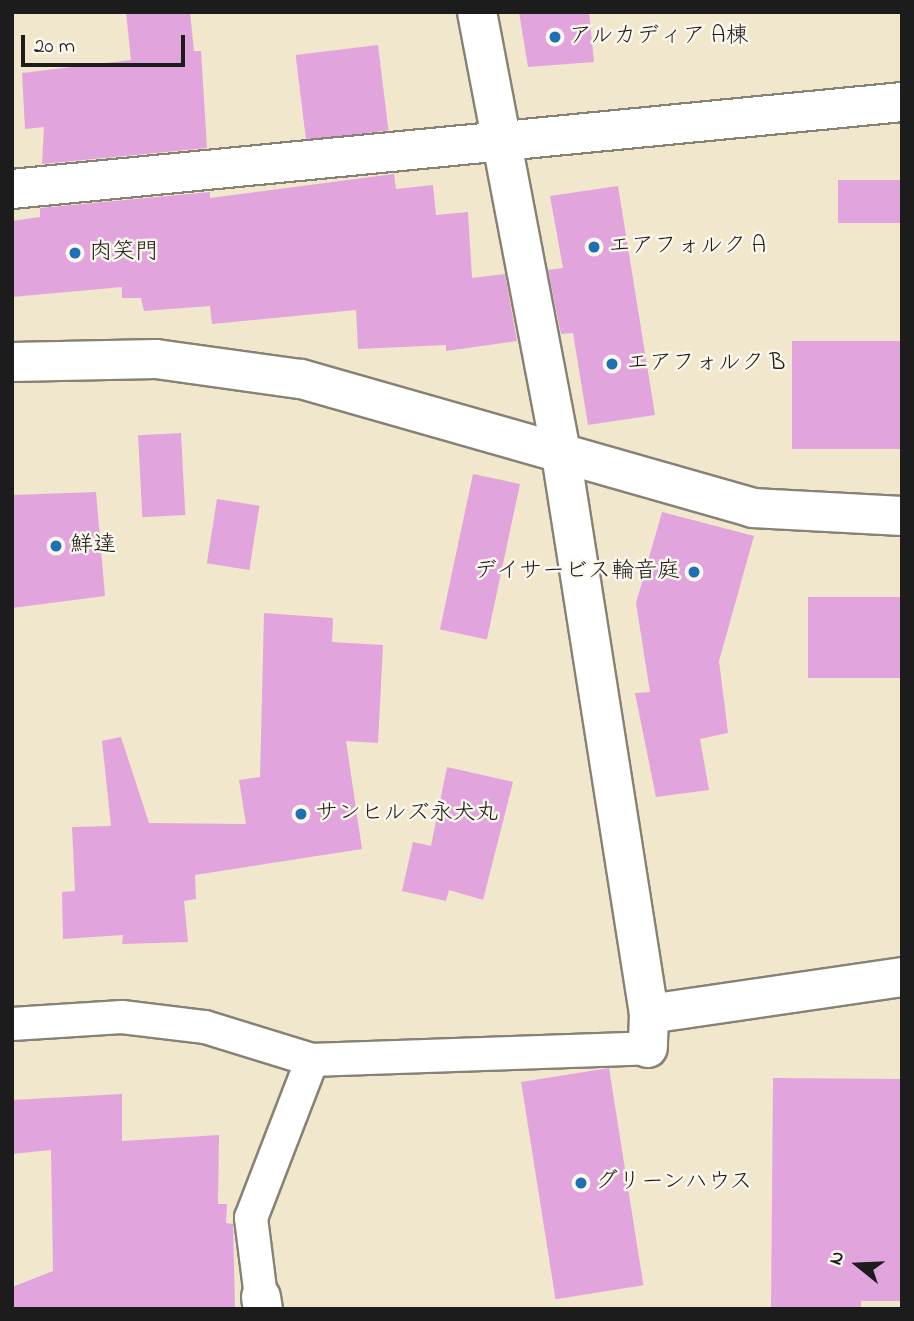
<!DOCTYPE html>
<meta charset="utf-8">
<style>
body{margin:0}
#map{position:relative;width:914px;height:1321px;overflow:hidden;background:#f1e7cd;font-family:"Indie Flower","Klee One",sans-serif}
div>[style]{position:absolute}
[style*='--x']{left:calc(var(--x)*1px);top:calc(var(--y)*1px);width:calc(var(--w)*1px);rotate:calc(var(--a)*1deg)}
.building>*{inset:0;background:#e2a4dd;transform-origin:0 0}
.roads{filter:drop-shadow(2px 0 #868274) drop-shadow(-2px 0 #868274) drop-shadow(0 2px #868274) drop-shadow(0 -2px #868274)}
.service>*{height:32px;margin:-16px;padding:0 16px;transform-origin:16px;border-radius:16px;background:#fff}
.minor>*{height:38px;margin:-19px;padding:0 19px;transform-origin:19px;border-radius:19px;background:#fff}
.tertiary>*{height:38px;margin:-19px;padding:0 19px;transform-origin:19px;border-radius:19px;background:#fff}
.dots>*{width:19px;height:19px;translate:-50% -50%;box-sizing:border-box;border:4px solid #fbf7ec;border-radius:50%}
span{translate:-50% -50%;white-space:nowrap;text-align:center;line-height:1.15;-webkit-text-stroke:5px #fbf7ec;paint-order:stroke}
.poi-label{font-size:23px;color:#1c1c1c}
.left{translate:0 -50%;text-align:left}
.right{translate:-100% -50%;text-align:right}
.frame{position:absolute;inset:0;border:14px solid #1c1c1c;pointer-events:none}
.north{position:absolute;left:823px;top:1230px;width:70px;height:70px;-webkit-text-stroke:5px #fbf7ec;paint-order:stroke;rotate:288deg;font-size:19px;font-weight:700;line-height:28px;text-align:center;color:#1c1c1c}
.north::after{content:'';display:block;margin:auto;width:24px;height:32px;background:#1c1c1c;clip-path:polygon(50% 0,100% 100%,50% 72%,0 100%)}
.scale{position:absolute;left:21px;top:35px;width:164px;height:32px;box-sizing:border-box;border:4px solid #1c1c1c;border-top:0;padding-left:9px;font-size:21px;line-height:24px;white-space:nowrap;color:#1c1c1c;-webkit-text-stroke:5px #fbf7ec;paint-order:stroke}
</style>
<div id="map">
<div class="building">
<i style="clip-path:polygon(126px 12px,190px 12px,194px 51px,201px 51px,207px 148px,42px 164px,44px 127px,25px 129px,22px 73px,131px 60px)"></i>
<i style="clip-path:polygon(519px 12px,589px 12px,594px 62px,528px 67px)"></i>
<i style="left:378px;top:45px;width:86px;height:83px;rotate:83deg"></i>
<i style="clip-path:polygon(394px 174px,396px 189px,433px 185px,436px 215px,468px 212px,472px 278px,505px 274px,517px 341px,446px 351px,446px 345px,358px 349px,356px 310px,212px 324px,210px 306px,144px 311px,141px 298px,122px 298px,122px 287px,12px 297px,12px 221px,40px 217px,40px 208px,210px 192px,210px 198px)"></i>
<i style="left:902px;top:180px;width:43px;height:64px;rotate:90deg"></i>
<i style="clip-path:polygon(618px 186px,655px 415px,588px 425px,573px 333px,561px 334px,548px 270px,563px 268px,550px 196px)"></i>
<i style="left:902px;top:341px;width:108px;height:110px;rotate:90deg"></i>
<i style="left:181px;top:433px;width:82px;height:43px;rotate:87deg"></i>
<i style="left:473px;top:474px;width:48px;height:159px;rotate:12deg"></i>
<i style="clip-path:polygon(96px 492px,105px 596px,12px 608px,12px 495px)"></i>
<i style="left:217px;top:499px;width:43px;height:65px;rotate:9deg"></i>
<i style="clip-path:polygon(662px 512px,754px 536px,719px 661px,728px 733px,700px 739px,709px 790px,656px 797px,635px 693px,650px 692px,636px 603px)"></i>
<i style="left:902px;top:597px;width:81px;height:94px;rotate:90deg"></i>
<i style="clip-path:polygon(264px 613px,333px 618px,332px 642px,383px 645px,378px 743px,346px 741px,362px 849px,195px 875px,196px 899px,184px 901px,188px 942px,122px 944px,123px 935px,63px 939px,62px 892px,75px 891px,72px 827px,111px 826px,102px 741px,121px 737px,149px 823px,246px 824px,239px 780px,260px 777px)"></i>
<i style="clip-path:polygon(447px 767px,513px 782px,483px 900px,449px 890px,446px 901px,402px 891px,413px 842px,431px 846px)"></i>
<i style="left:609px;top:1068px;width:220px;height:89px;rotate:81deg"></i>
<i style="clip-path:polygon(773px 1078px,902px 1079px,902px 1301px,861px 1301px,861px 1309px,771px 1309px)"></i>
<i style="clip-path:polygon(122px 1094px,122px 1141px,219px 1135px,218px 1204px,227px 1204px,226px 1223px,233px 1224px,235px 1307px,12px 1309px,12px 1287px,53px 1271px,51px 1150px,12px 1154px,12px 1100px)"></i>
</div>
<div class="roads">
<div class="service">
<i style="--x:12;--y:1024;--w:110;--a:-3.6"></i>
<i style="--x:122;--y:1017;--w:84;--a:6.9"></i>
<i style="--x:205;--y:1027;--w:112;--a:17.1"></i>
<i style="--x:312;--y:1060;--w:336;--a:-2"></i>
<i style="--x:261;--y:1297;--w:80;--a:-97.2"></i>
<i style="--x:251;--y:1218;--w:169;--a:-68.9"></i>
</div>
<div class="minor">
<i style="--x:477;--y:12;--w:444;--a:79.2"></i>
<i style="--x:560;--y:448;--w:573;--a:81.06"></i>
<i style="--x:649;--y:1014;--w:34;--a:92"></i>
<i style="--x:12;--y:189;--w:894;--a:-5.58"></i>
<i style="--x:649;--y:1014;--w:256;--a:-8.3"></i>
<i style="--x:261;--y:1297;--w:12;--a:81"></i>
</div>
<div class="tertiary">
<i style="--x:12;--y:362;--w:144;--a:-1.2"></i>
<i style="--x:156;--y:359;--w:146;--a:7.9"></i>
<i style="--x:301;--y:379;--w:470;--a:15.9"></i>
<i style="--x:753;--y:508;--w:149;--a:3.1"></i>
</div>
</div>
<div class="dots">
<i style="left:555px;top:37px;background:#1f6fb2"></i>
<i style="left:594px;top:247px;background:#1f6fb2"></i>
<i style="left:75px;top:253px;background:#1f6fb2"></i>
<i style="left:612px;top:364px;background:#1f6fb2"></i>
<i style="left:56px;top:546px;background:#1f6fb2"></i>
<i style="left:694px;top:572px;background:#1f6fb2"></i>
<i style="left:301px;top:814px;background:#1f6fb2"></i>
<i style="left:581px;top:1183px;background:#1f6fb2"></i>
</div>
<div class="poi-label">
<span class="left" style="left:569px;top:37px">アルカディア A棟</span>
<span class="left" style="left:608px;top:247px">エアフォルク A</span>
<span class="left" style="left:89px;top:253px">肉笑門</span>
<span class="left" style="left:626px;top:364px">エアフォルク B</span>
<span class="left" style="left:70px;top:546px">鮮達</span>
<span class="right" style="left:680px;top:572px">デイサービス輪音庭</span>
<span class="left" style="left:315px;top:814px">サンヒルズ永犬丸</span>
<span class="left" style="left:595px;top:1183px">グリーンハウス</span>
</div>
<div class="frame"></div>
<div class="north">N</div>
<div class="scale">20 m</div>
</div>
